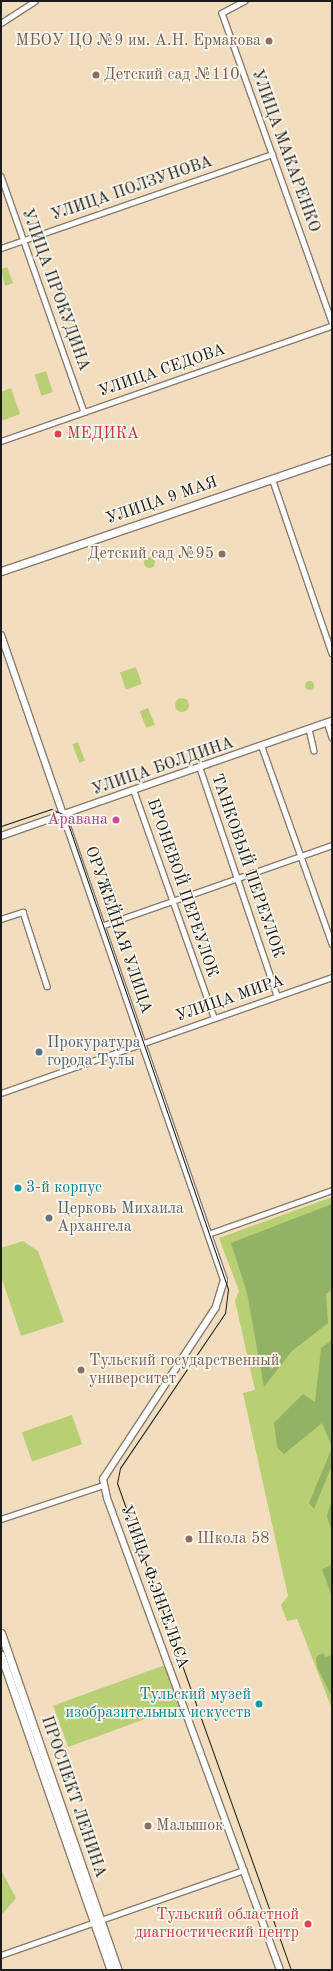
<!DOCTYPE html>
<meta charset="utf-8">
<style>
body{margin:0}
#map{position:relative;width:333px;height:1971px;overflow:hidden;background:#f3ddbf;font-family:"Old Standard TT",serif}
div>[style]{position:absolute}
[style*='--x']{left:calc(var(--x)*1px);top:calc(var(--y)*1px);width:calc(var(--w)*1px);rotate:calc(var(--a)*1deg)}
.green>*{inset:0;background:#b8cf74;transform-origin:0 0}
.round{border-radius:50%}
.forest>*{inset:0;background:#92b266}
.roads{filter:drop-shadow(1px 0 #887c6e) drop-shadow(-1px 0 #887c6e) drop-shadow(0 1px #887c6e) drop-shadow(0 -1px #887c6e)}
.street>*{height:4.5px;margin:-2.25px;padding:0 2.25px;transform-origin:2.25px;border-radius:2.25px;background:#fff}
.secondary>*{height:6px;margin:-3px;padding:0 3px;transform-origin:3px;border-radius:3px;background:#fff}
.primary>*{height:7px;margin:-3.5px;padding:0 3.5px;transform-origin:3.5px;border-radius:3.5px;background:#fff}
.tram>*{height:1px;margin:-0.5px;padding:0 0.5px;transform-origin:0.5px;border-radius:0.5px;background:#1c1c1c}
.dots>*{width:11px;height:11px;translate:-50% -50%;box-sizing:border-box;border:2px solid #fbf7ec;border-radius:50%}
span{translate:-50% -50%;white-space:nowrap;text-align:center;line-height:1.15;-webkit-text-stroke:3.5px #fbf7ec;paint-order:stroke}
.education-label{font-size:16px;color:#785e54}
.right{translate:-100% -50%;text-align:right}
.left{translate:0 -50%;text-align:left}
.street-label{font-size:16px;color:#1c1c1c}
.health-label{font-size:16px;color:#be3a42}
.hotel-label{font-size:16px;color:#b23c85}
.service-label{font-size:16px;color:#4e5e75}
.culture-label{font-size:16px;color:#0d838f}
.worship-label{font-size:16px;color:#5b616d}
.frame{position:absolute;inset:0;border:2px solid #1c1c1c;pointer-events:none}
</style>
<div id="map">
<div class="green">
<i style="clip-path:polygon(7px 267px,13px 283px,5px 286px,1px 269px)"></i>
<i style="left:46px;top:371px;width:22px;height:12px;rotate:72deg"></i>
<i style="clip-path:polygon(11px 388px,20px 414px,1px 421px,1px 392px)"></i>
<i class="round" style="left:143.5px;top:556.5px;width:11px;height:11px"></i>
<i style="left:136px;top:667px;width:18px;height:17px;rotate:71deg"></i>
<i class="round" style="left:304.5px;top:680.5px;width:9px;height:9px"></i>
<i class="round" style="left:175px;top:698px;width:14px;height:14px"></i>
<i style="left:148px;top:708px;width:18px;height:9px;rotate:68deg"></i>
<i style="left:78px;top:742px;width:20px;height:6px;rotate:70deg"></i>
<i style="clip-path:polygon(332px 1197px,332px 1709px,297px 1619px,287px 1621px,281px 1605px,288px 1596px,243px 1393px,255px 1390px,235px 1301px,239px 1291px,219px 1238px)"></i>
<i style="clip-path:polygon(23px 1241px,38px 1251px,64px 1322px,21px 1336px,1px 1276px,1px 1248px)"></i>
<i style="left:72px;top:1415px;width:31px;height:53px;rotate:71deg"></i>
<i style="left:165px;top:1665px;width:44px;height:119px;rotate:70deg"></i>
<i style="clip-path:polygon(1px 1870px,16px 1898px,1px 1916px)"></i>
</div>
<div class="forest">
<i style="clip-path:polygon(332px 1204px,332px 1289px,326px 1294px,328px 1323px,292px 1351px,264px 1387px,247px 1293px,231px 1243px)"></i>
<i style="clip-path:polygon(332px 1340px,332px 1447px,322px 1423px,284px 1454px,277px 1447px,274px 1423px,303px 1394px,315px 1402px,321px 1348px)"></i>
<i style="clip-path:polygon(332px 1448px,332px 1465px,314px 1509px,309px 1503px)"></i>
<i style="clip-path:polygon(332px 1499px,332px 1532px,327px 1516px)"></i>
<i style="clip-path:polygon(332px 1565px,332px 1597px,322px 1569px)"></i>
<i style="clip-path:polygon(323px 1653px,325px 1657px,332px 1655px,332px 1697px,317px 1667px,316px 1657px)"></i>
</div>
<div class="roads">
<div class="street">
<i style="--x:245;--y:1;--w:26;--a:152"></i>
<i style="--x:222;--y:13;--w:328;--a:70.4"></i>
<i style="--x:1;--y:23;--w:40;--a:-32.9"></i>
<i style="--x:1;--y:176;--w:250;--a:70.6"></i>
<i style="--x:1;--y:248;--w:287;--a:-19.1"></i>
<i style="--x:1;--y:441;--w:350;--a:-19.2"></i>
<i style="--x:272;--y:478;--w:185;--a:71.1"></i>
<i style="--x:327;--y:722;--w:16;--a:72"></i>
<i style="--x:309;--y:729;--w:22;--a:77"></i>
<i style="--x:262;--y:747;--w:209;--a:70.4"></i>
<i style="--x:200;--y:768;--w:240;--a:71.3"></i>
<i style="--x:134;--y:791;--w:240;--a:70.5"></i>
<i style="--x:1;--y:919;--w:23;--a:-18"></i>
<i style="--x:23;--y:912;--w:78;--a:72"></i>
<i style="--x:101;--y:926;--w:245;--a:-19.3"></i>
<i style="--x:1;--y:1093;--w:351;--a:-19.3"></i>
<i style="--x:208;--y:1234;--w:132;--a:-19.5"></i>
<i style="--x:1;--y:1519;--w:108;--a:-18.3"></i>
<i style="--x:1;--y:1955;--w:257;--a:-19.3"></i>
</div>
<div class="secondary">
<i style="--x:1;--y:635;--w:682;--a:70.93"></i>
<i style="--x:224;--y:1280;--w:28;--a:107"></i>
<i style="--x:216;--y:1307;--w:206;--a:123.3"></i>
<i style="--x:103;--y:1479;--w:19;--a:78"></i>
<i style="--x:107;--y:1498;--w:503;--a:69.87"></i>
<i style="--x:1;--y:836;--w:350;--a:-19.2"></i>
</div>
<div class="primary">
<i style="--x:1;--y:571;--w:350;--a:-18.8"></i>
<i style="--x:1;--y:1633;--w:357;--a:70.9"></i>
<i style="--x:1;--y:1655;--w:334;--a:70.8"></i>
</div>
</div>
<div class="tram">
<i style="--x:1;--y:826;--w:53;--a:-18.8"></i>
<i style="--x:51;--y:809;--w:15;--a:23"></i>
<i style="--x:65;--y:815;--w:501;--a:71.02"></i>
<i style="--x:228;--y:1289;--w:24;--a:97"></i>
<i style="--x:225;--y:1313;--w:187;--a:124.1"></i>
<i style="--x:120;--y:1468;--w:15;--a:101"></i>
<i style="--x:117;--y:1483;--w:517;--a:70.34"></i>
</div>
<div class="dots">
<i style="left:269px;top:41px;background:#8d6e63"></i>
<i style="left:96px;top:75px;background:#8d6e63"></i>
<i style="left:58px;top:434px;background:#e0444e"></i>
<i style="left:222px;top:554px;background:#8d6e63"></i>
<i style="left:116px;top:820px;background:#d1479c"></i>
<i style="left:39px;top:1052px;background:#5c6f8a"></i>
<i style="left:18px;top:1188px;background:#0f9aa8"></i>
<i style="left:49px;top:1218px;background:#6b7280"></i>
<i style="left:81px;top:1370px;background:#8d6e63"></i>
<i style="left:189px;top:1539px;background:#8d6e63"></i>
<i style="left:259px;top:1704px;background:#0f9aa8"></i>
<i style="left:148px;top:1826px;background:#8d6e63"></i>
<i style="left:308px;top:1924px;background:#e0444e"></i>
</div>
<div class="education-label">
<span class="right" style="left:261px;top:41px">МБОУ ЦО №9 им. А.Н. Ермакова</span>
<span class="left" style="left:104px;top:75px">Детский сад №110</span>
<span class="right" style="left:214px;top:554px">Детский сад №95</span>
<span class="left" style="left:89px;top:1370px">Тульский государственный<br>университет</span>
<span class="left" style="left:197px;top:1539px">Школа 58</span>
<span class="left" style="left:156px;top:1826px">Малышок</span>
</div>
<div class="street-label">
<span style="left:285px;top:151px;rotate:70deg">УЛИЦА МАКАРЕНКО</span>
<span style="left:132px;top:189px;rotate:-19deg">УЛИЦА ПОЛЗУНОВА</span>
<span style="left:55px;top:290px;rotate:70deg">УЛИЦА ПРОКУДИНА</span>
<span style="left:162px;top:371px;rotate:-19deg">УЛИЦА СЕДОВА</span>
<span style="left:162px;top:501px;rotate:-19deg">УЛИЦА 9 МАЯ</span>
<span style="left:163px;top:767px;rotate:-19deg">УЛИЦА БОЛДИНА</span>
<span style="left:247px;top:866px;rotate:71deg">ТАНКОВЫЙ ПЕРЕУЛОК</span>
<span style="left:182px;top:888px;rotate:71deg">БРОНЕВОЙ ПЕРЕУЛОК</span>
<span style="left:118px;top:930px;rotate:71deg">ОРУЖЕЙНАЯ УЛИЦА</span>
<span style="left:230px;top:999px;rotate:-19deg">УЛИЦА МИРА</span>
<span style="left:154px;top:1587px;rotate:70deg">УЛИЦА Ф.ЭНГЕЛЬСА</span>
<span style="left:73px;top:1797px;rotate:71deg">ПРОСПЕКТ ЛЕНИНА</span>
</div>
<div class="health-label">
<span class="left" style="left:67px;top:434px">МЕДИКА</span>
<span class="right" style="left:299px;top:1924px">Тульский областной<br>диагностический центр</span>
</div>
<div class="hotel-label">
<span class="right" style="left:108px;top:820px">Аравана</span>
</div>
<div class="service-label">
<span class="left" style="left:47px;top:1052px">Прокуратура<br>города Тулы</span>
</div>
<div class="culture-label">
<span class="left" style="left:26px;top:1188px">3-й корпус</span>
<span class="right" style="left:251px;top:1704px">Тульский музей<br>изобразительных искусств</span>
</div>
<div class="worship-label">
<span class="left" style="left:57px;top:1218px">Церковь Михаила<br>Архангела</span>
</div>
<div class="frame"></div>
</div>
